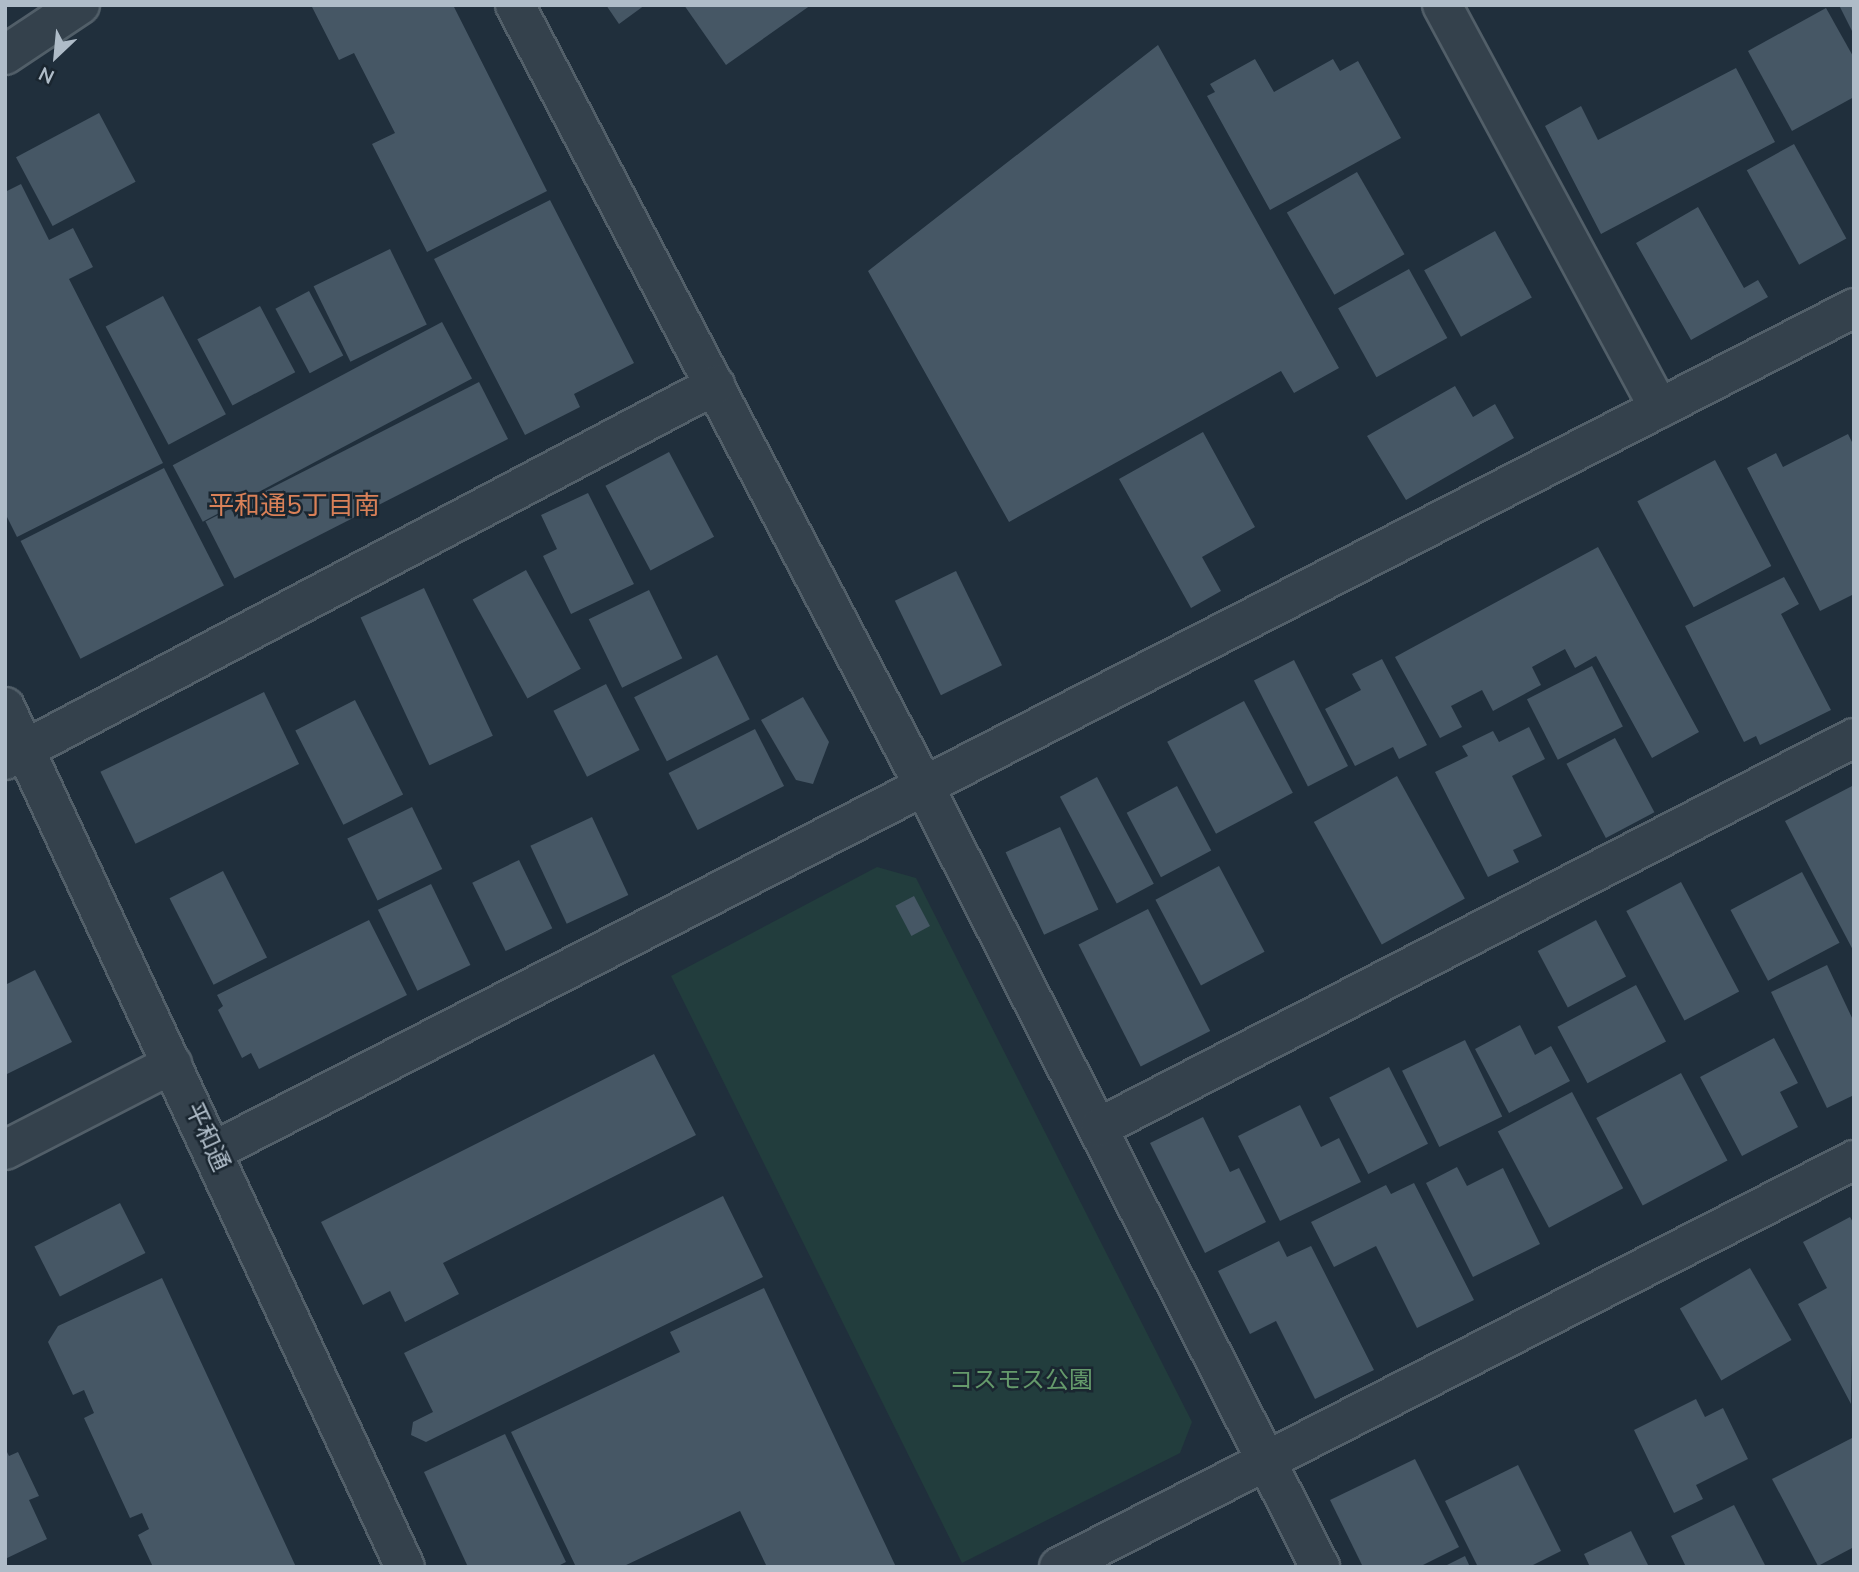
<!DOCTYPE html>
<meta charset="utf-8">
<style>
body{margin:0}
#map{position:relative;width:1859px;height:1572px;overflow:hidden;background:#202f3c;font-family:"Nunito Sans","Noto Sans JP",sans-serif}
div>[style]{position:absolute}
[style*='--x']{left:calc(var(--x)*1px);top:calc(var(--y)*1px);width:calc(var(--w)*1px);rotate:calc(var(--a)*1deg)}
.green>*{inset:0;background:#223d3d}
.building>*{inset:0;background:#465765;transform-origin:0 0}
.roads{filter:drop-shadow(2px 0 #525f69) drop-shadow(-2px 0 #525f69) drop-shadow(0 2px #525f69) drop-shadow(0 -2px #525f69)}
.minor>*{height:38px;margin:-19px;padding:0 19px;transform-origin:19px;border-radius:19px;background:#34414c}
.tertiary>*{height:38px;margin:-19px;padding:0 19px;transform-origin:19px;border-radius:19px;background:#34414c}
span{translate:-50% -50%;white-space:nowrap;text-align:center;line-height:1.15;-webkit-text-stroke:5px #1a2630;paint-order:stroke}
.street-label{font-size:24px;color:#afbcc8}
.park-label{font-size:24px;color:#659a6b}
.neighbourhood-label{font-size:26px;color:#da8158}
.frame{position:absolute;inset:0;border:7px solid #afbcc8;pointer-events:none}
.north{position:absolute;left:21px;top:21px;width:70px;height:70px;-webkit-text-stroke:5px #1a2630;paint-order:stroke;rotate:206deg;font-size:19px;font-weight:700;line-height:28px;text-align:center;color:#afbcc8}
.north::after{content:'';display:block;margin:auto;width:24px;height:32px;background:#afbcc8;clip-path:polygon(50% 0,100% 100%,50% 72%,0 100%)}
</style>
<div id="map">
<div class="green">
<i style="clip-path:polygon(877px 867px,916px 878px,1192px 1422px,1180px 1453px,962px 1563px,671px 976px)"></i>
</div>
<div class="building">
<i style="clip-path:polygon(311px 5px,453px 5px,547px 191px,427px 252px,372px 144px,395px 133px,354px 53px,339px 60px)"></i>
<i style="clip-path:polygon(606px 5px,645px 5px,619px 24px)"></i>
<i style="clip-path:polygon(684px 5px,811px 5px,726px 65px)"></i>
<i style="clip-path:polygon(1839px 5px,1854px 5px,1854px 35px)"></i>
<i style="clip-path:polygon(1826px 8px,1854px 58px,1854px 97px,1792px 131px,1748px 51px)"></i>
<i style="clip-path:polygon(1158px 45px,1339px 368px,1294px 393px,1281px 371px,1009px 522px,868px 271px)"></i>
<i style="clip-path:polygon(1255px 59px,1274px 92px,1333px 59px,1340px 71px,1358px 61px,1401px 138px,1270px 210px,1207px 96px,1215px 92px,1210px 84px)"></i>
<i style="clip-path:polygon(1736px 68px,1775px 142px,1601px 234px,1545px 126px,1581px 106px,1598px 140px)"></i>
<i style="left:99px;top:113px;width:78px;height:94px;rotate:62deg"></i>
<i style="left:1794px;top:144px;width:108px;height:54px;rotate:61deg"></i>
<i style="left:1357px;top:172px;width:95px;height:81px;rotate:60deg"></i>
<i style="clip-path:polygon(21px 184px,49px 240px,73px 228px,93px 267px,69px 279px,163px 463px,17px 537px,5px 513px,5px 192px)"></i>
<i style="clip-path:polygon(550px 200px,634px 363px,574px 394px,580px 407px,525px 435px,434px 259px)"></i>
<i style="clip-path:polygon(1698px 207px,1744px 288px,1758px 280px,1768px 297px,1691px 340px,1636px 243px)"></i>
<i style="left:1495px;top:231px;width:76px;height:81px;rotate:61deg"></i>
<i style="left:390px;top:249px;width:84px;height:85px;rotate:64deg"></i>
<i style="left:1409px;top:269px;width:79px;height:81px;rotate:61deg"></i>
<i style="left:309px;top:291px;width:73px;height:38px;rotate:62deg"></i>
<i style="left:163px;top:296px;width:134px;height:65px;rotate:62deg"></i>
<i style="left:260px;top:306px;width:75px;height:71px;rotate:62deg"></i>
<i style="left:442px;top:322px;width:64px;height:305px;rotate:62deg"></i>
<i style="left:479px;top:382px;width:64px;height:307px;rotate:63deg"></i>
<i style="clip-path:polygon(1455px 386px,1473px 417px,1495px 404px,1514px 438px,1406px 500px,1367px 436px)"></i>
<i style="clip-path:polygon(1203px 432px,1255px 527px,1202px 557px,1221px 591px,1191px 608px,1119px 479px)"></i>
<i style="clip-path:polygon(1848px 434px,1854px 446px,1854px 594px,1820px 611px,1747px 468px,1776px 453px,1783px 467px)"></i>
<i style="left:669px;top:452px;width:96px;height:72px;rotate:62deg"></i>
<i style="left:1715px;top:460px;width:120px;height:88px;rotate:62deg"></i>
<i style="left:164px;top:468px;width:132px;height:161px;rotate:63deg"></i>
<i style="clip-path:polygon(588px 493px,634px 584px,571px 614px,543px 556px,557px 549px,541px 515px)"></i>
<i style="clip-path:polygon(1598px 547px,1699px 732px,1652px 758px,1596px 656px,1575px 668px,1565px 649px,1532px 667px,1541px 685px,1493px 711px,1482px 690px,1451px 706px,1462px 727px,1440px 738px,1395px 657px)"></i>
<i style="left:526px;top:570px;width:113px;height:61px;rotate:61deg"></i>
<i style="left:956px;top:571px;width:105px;height:68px;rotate:64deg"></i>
<i style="clip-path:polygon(1784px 577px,1799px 604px,1781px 614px,1831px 710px,1760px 745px,1756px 736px,1744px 742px,1685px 626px)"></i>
<i style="left:424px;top:588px;width:163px;height:70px;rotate:65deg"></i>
<i style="left:649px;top:590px;width:76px;height:67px;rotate:64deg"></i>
<i style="left:717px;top:655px;width:72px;height:93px;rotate:63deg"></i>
<i style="clip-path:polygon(1382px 659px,1427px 745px,1399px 759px,1393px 747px,1355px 766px,1325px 709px,1361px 690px,1352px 674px)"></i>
<i style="left:1294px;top:660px;width:119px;height:45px;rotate:63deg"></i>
<i style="left:1592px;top:666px;width:68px;height:73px;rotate:63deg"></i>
<i style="left:606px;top:684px;width:74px;height:59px;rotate:63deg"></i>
<i style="left:264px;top:692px;width:80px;height:182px;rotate:64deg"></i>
<i style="clip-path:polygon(803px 697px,829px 742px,813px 784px,796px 780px,761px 720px)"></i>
<i style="left:355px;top:700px;width:106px;height:67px;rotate:63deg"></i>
<i style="left:1244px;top:701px;width:104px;height:87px;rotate:62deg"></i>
<i style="clip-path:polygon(1529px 727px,1545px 759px,1512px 776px,1542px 836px,1513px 850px,1519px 862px,1488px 877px,1435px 772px,1468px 756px,1462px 746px,1493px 731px,1499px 742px)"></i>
<i style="left:755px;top:729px;width:64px;height:97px;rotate:63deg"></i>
<i style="left:1615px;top:738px;width:84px;height:55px;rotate:62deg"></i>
<i style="left:1397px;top:776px;width:140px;height:95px;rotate:61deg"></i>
<i style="left:1097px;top:777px;width:121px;height:42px;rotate:62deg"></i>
<i style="clip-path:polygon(1854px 785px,1854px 952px,1785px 821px)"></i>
<i style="left:1177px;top:786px;width:73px;height:57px;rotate:62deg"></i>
<i style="left:412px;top:807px;width:69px;height:72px;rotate:64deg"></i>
<i style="left:592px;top:817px;width:86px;height:68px;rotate:65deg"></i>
<i style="left:1060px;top:827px;width:91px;height:60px;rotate:65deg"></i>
<i style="left:519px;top:860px;width:76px;height:52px;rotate:64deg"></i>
<i style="left:1219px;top:866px;width:97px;height:72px;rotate:62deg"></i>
<i style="left:223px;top:871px;width:97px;height:60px;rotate:63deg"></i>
<i style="left:1802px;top:872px;width:80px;height:81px;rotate:62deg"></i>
<i style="left:1681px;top:882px;width:124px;height:62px;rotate:62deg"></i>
<i style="left:431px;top:884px;width:90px;height:59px;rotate:64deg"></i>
<i style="left:914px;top:896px;width:34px;height:21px;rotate:62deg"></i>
<i style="left:1148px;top:909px;width:137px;height:78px;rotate:63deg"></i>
<i style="clip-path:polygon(369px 920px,407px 995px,259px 1069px,251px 1053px,242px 1058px,218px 1010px,223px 1006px,217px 995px)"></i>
<i style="left:1596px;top:920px;width:64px;height:66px;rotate:62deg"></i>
<i style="clip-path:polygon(1827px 965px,1854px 1022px,1854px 1095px,1827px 1108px,1771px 992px)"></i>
<i style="clip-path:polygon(35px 970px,72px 1042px,5px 1075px,5px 985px)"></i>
<i style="left:1636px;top:985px;width:64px;height:89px;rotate:62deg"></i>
<i style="clip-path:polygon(1520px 1025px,1535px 1055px,1551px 1046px,1570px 1081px,1509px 1113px,1475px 1049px)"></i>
<i style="clip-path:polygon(1774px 1038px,1798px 1083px,1780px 1092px,1798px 1127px,1742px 1156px,1700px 1077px)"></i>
<i style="left:1465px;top:1040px;width:85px;height:70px;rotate:64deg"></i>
<i style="clip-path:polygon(654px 1054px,696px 1135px,443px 1263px,459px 1294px,405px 1322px,390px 1291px,363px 1305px,321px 1222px)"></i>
<i style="left:1389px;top:1067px;width:86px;height:67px;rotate:63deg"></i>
<i style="left:1681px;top:1073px;width:99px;height:96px;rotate:62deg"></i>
<i style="left:1572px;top:1092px;width:109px;height:84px;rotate:62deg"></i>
<i style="clip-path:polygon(1300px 1105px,1321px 1147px,1339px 1138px,1361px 1182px,1280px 1221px,1238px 1136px)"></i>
<i style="clip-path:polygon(1203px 1117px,1230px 1172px,1239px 1168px,1266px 1222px,1205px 1253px,1150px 1143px)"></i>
<i style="clip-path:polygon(1457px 1167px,1467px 1186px,1503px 1168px,1540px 1244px,1473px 1277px,1426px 1183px)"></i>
<i style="clip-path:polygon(1414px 1183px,1474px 1300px,1417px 1328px,1376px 1246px,1334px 1267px,1311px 1222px,1386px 1185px,1391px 1194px)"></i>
<i style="clip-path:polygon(723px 1196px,763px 1277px,426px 1442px,411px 1435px,413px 1422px,433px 1412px,404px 1353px)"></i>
<i style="left:120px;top:1203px;width:56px;height:96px;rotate:63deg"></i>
<i style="clip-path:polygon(1850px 1217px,1854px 1224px,1851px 1404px,1798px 1304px,1827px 1288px,1803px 1242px)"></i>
<i style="clip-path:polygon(1279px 1241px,1287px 1257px,1311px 1246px,1374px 1370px,1315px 1399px,1276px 1321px,1250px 1334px,1218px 1271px)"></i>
<i style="left:1750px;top:1268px;width:83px;height:81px;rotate:60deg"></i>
<i style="clip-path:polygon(162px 1278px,296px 1567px,153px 1567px,138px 1535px,149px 1529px,142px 1513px,130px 1518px,84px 1418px,94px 1413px,84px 1390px,73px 1395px,48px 1342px,58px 1326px)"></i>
<i style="clip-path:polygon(764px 1288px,896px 1567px,767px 1567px,740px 1511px,622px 1567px,576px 1567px,511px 1432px,680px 1352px,670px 1332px)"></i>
<i style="clip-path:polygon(1696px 1399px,1705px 1417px,1723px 1408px,1748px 1459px,1696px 1485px,1703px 1499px,1674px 1513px,1634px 1430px)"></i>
<i style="clip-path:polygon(505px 1434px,566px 1562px,556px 1567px,468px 1567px,424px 1472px)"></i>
<i style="clip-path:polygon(1854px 1437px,1854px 1547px,1818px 1566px,1772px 1479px)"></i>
<i style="clip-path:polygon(5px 1448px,9px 1456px,18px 1452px,39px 1496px,29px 1500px,47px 1539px,5px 1559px)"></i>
<i style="clip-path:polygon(1415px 1459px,1459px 1547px,1419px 1567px,1363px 1567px,1330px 1500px)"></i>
<i style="clip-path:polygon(1518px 1465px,1561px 1551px,1529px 1567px,1478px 1567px,1445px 1501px)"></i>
<i style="clip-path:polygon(1734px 1505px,1766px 1567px,1686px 1567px,1671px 1536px)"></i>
<i style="clip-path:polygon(1631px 1531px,1649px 1567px,1590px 1567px,1584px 1554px)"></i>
<i style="clip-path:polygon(1465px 1556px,1470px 1567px,1443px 1567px)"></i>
</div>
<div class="roads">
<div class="minor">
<i style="--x:515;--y:5;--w:882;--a:62.36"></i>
<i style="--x:924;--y:786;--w:876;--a:63.11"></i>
<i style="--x:1442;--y:5;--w:458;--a:61.7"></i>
<i style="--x:5;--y:760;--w:803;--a:-27.84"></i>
<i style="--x:1100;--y:1127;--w:848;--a:-27.29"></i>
<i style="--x:5;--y:1150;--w:188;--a:-27.2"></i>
<i style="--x:214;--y:1151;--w:1844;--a:-27.2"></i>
<i style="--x:1059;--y:1567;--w:893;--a:-27.11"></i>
</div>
<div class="tertiary">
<i style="--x:5;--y:55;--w:90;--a:-33.7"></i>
<i style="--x:5;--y:707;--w:948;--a:65.06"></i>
</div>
</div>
<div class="street-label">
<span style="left:207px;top:1137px;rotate:65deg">平和通</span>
</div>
<div class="park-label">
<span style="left:1021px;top:1381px">コスモス公園</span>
</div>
<div class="neighbourhood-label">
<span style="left:294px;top:506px">平和通5丁目南</span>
</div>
<div class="frame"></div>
<div class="north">N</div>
</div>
